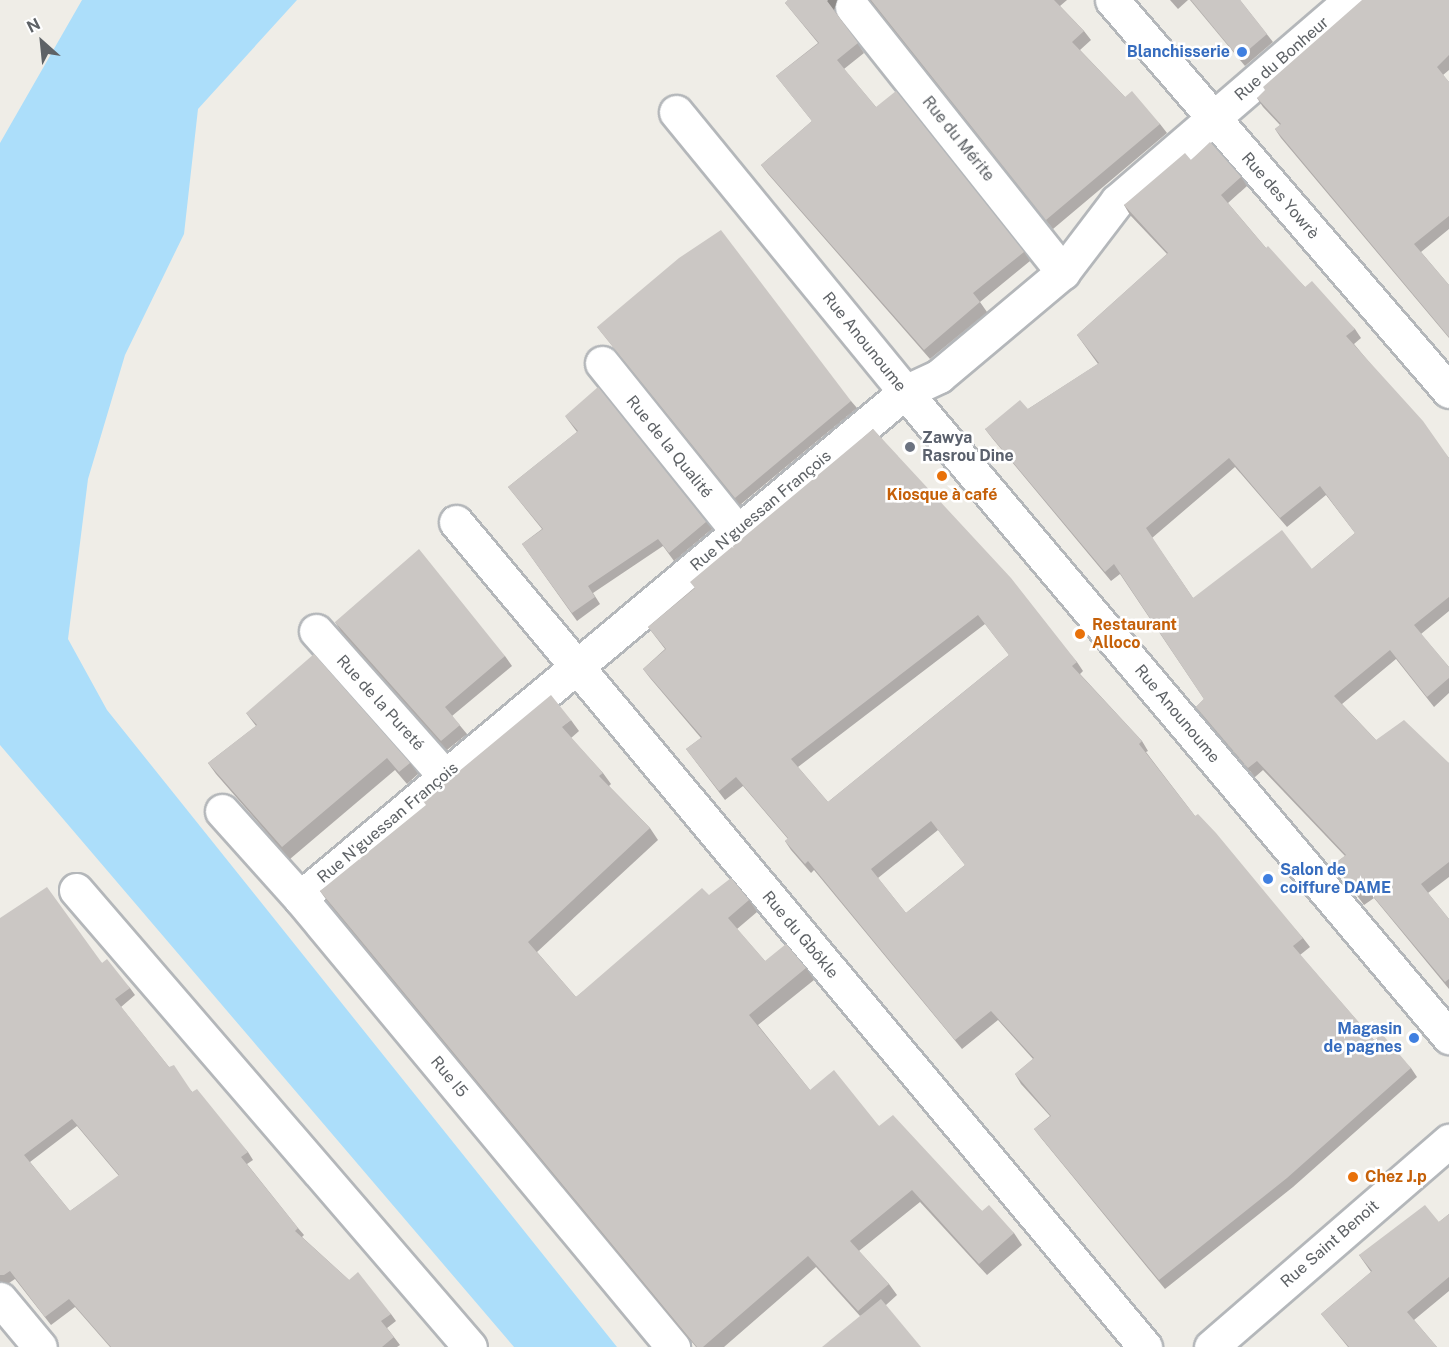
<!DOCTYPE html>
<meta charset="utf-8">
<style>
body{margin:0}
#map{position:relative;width:1449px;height:1347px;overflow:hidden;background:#efede7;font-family:"Public Sans",sans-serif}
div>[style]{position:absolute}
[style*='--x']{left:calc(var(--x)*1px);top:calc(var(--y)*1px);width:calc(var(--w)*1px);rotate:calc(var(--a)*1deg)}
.water>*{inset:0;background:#acdefa}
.roads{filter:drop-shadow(2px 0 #b4b7ba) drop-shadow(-2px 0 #b4b7ba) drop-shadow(0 2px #b4b7ba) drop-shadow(0 -2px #b4b7ba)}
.minor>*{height:33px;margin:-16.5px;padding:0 16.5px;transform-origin:16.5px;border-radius:16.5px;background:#fff}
.wall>*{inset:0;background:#afaba9}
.shaded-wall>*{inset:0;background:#8e8b89}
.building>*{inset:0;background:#cbc7c4}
.dots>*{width:16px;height:16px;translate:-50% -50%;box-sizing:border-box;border:3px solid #fff;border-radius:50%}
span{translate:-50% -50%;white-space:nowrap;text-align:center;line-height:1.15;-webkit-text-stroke:5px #fff;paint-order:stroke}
.shop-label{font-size:16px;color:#366cbe;font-weight:700}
.right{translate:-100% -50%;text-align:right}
.left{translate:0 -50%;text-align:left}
.street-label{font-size:16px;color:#5e6266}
.worship-label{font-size:16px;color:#5b616d;font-weight:700}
.food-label{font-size:16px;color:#c56008;font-weight:700}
.north{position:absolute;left:12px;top:12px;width:60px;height:60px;-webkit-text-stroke:4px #fff;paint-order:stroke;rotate:333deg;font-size:16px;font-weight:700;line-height:24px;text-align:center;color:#5e6266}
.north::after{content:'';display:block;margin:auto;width:21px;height:27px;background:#5e6266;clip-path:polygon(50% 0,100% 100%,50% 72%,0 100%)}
</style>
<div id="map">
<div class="water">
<i style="clip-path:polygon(82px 0,297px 0,198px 109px,184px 234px,125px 355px,88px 479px,68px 639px,107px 710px,617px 1347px,514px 1347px,0 745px,0 143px)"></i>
</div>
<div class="roads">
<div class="minor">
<i style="--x:1112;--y:0;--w:516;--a:49.24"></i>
<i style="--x:852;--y:7;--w:339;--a:51.5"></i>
<i style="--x:676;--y:112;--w:362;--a:50.7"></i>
<i style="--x:905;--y:392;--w:844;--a:49.86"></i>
<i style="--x:602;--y:363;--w:216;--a:51.2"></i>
<i style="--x:456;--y:522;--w:1075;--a:50.13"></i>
<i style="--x:316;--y:631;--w:193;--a:48.4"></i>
<i style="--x:222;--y:811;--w:117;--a:48.1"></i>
<i style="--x:300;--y:898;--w:584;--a:50.28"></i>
<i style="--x:76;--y:890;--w:603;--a:49.23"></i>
<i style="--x:300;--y:898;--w:789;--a:-39.91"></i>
<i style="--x:905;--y:392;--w:38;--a:-25"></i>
<i style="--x:939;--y:376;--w:162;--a:-40"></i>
<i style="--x:1063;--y:272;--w:89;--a:-52.7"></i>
<i style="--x:1117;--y:201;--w:308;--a:-40.7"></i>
<i style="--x:0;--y:1299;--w:62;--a:50.2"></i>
<i style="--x:1211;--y:1347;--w:315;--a:-40.9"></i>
</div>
</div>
<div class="wall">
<i style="clip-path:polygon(788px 0,837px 0,834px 10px,864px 53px,844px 69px,876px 107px,1024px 252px,1030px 261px,980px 302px,987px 312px,930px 359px,768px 174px,761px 165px,812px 121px,776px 76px,818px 43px,785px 3px)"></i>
<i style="clip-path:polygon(870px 0,1067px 0,1060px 6px,1084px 31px,1091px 40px,1080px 50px,1125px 97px,1160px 124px,1167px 133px,1053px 229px)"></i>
<i style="clip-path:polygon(1170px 0,1188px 0,1178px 9px)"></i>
<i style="clip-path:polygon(1190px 0,1240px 0,1273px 42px,1245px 66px)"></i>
<i style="clip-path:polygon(1449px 0,1449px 70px,1443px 75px,1449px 82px,1449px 229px,1421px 252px,1449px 285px,1449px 338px,1281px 138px,1275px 129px,1280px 125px,1263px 107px,1257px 98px)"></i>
<i style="clip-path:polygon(evenodd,1191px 160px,1241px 177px,1247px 186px,1228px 203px,1266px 248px,1305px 287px,1355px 329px,1361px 338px,1354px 344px,1449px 458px,1449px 611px,1421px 634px,1449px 667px,1449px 693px,1434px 707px,1396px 659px,1342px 704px,1376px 740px,1449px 763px,1449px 877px,1428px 893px,1449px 919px,1449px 989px,1374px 898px,1364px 905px,1334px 864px,1345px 856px,1263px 770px,1255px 777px,1203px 716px,1196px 707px,1204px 699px,1120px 574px,1111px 581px,992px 438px,985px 429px,1028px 409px,1098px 364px,1077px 335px,1167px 254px,1130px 215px,1124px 205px,1191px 160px,1235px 467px,1287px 527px,1326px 495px,1355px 533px,1312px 569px,1193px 598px,1152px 538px,1235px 467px)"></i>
<i style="clip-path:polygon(597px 327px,851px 401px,857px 408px,740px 505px)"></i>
<i style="clip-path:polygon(565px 416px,706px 522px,712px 529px,674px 561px,663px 546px,593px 593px,600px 604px,577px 621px,522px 544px,542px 529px,508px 487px,577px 432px)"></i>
<i style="clip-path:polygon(evenodd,873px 429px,1077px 662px,1083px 671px,1080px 674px,1142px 741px,1148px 751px,1146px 752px,1195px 816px,1303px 938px,1310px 947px,1300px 955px,1374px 1040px,1411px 1068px,1417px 1077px,1293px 1187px,1165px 1289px,1041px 1138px,1034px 1129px,1050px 1116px,1021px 1084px,1015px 1074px,1033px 1059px,998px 1020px,962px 1049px,814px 870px,811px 873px,791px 850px,785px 841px,788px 839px,743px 786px,725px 800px,686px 749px,701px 738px,650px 678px,643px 669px,665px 649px,648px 627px,694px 588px,873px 429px,985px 624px,1009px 655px,828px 802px,798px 767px,985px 624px,873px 429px,938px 830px,965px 865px,906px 913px,878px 878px,938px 830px)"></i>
<i style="clip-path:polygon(335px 622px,505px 656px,512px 666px,452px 716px,467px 734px,447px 750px,341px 631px)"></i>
<i style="clip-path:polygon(246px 713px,410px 763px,418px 774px,407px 784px,395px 770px,290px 859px,216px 774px,208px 763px,256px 726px)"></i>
<i style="clip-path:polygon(571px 720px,579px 731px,571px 738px,603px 773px,611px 784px,609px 786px,650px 828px,658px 840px,537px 952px,576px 997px,709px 895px,749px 900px,757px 912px,737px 929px,765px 961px,806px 968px,814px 980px,758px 1025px,810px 1090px,879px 1126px,982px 1211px,1014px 1233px,1022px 1245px,987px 1275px,920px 1202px,859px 1251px,889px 1284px,897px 1295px,886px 1305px,860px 1316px,816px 1267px,724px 1347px,696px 1347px,328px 902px,320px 891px)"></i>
<i style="clip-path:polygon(evenodd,0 918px,102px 963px,130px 988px,135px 995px,121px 1007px,169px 1067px,248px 1152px,253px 1160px,247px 1164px,298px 1228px,304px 1235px,302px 1237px,349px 1280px,391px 1314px,396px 1321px,387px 1328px,400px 1345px,397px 1347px,110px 1347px,75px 1307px,51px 1325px,15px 1279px,9px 1283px,0 1281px,0 918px,77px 1126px,119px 1176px,70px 1211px,30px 1162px,77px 1126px)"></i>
<i style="clip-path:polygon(1449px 1214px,1449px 1291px,1414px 1320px,1437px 1347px,1348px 1347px,1321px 1314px,1371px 1272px,1359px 1255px,1439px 1222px)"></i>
</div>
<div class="shaded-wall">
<i style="clip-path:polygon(828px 0,837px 0,834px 10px,827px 1px)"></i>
</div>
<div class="building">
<i style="clip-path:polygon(788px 0,828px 0,827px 1px,858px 43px,837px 60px,876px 107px,896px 91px,1024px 252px,973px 293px,980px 302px,924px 350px,761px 165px,812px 121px,776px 76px,819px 43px,785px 3px)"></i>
<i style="clip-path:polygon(871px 0,1054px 0,1084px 31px,1072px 42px,1125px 97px,1132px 91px,1160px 124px,1046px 220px)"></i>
<i style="clip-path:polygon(1191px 0,1240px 0,1267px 34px,1239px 58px)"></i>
<i style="clip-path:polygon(1362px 0,1449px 0,1449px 55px,1437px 67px,1449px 82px,1449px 216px,1414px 244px,1449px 285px,1449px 337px,1275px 129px,1281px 124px,1257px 98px,1265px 90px,1263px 87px)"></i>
<i style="clip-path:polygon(evenodd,1210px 142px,1241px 177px,1221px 195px,1266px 248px,1268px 246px,1305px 287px,1312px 281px,1355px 329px,1346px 336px,1423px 421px,1449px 458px,1449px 597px,1414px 625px,1449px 667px,1449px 678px,1427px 697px,1390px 650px,1334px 696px,1376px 740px,1404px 720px,1449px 763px,1449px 862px,1421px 884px,1449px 919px,1449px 979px,1445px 982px,1367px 889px,1358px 896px,1334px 864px,1346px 855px,1257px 761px,1248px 768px,1196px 707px,1204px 699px,1114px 564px,1105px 572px,985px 429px,1020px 400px,1028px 409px,1099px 363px,1077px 335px,1168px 253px,1124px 205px,1185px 153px,1191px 160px,1210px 142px,1229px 458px,1280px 518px,1320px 486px,1355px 533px,1312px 569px,1282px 530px,1193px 598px,1146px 528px,1229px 458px)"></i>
<i style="clip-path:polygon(721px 230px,851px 401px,735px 498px,597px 327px,679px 258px)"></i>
<i style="clip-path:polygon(598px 387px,706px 522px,669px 553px,658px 539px,588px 586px,595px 597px,572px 613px,522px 544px,543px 529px,508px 487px,578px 431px,565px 416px)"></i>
<i style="clip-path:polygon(evenodd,873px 429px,1011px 578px,1077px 662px,1072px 666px,1142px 741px,1139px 744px,1195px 816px,1198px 814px,1216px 833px,1303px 938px,1293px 946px,1374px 1040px,1382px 1034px,1411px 1068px,1287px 1178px,1159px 1280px,1034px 1129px,1051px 1116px,1015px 1074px,1034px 1058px,991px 1011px,955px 1040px,808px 861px,805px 864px,785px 841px,788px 838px,736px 777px,719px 791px,686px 749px,702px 737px,643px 669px,666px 649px,648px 627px,695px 588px,690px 582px,873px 429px,978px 615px,1009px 655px,828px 802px,791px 759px,978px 615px,873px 429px,931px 821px,965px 865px,906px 913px,871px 869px,931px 821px)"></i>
<i style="clip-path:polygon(419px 549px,505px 656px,445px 707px,460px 725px,441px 741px,335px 622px)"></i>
<i style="clip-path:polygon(314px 654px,410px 763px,399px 772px,387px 758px,282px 847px,208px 763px,257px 725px,246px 713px)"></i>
<i style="clip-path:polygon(551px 695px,571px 720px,562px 727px,603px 773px,599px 776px,650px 828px,528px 942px,576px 997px,702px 888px,709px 895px,731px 878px,749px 900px,728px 918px,765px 961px,786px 944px,806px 968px,749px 1015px,810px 1090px,834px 1070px,879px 1126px,893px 1115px,982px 1211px,989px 1205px,1014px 1233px,979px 1264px,912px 1190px,850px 1241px,889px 1284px,858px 1311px,808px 1256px,703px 1347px,697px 1347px,320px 891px,426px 805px,423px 801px)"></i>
<i style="clip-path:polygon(evenodd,47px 887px,102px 963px,107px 959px,130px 988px,115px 999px,169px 1067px,174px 1065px,192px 1092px,197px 1089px,248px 1152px,241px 1157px,298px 1228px,295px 1231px,349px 1280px,358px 1272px,391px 1314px,381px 1321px,394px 1337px,382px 1347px,111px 1347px,69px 1299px,45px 1317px,10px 1271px,4px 1275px,0 1275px,0 918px,47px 887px,72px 1119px,119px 1175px,70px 1211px,24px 1155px,72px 1119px)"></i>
<i style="clip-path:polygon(1425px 1205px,1439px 1222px,1449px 1214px,1449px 1277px,1407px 1312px,1437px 1347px,1349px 1347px,1321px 1314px,1372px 1271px,1359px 1255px)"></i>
<i style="clip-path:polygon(881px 1299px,921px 1347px,822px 1347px)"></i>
</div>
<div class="dots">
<i style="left:1242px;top:52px;background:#3f7fe0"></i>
<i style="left:910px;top:447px;background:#6b7280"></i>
<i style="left:942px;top:476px;background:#e8710a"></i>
<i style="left:1080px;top:634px;background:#e8710a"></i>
<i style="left:1268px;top:879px;background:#3f7fe0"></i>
<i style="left:1414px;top:1038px;background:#3f7fe0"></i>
<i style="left:1353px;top:1177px;background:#e8710a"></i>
</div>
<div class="shop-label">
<span class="right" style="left:1230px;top:52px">Blanchisserie</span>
<span class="left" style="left:1280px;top:879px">Salon de<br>coiffure DAME</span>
<span class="right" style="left:1402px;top:1038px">Magasin<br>de pagnes</span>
</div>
<div class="street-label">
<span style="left:1282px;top:59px;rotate:-41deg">Rue du Bonheur</span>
<span style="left:958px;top:139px;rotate:51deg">Rue du Mérite</span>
<span style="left:1280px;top:196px;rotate:49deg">Rue des Yowrè</span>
<span style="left:864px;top:342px;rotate:51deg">Rue Anounoume</span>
<span style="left:669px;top:447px;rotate:51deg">Rue de la Qualité</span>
<span style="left:761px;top:511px;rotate:-40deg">Rue N'guessan François</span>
<span style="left:380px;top:703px;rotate:48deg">Rue de la Pureté</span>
<span style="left:1177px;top:714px;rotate:50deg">Rue Anounoume</span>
<span style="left:388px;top:823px;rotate:-40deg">Rue N'guessan François</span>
<span style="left:800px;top:935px;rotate:50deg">Rue du Gbôkle</span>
<span style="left:449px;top:1077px;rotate:50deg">Rue I5</span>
<span style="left:1330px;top:1244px;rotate:-41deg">Rue Saint Benoit</span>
</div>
<div class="worship-label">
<span class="left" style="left:922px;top:447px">Zawya<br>Rasrou Dine</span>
</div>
<div class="food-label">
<span style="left:942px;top:495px">Kiosque à café</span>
<span class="left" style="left:1092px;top:634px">Restaurant<br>Alloco</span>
<span class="left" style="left:1365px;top:1177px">Chez J.p</span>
</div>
<div class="north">N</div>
</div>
